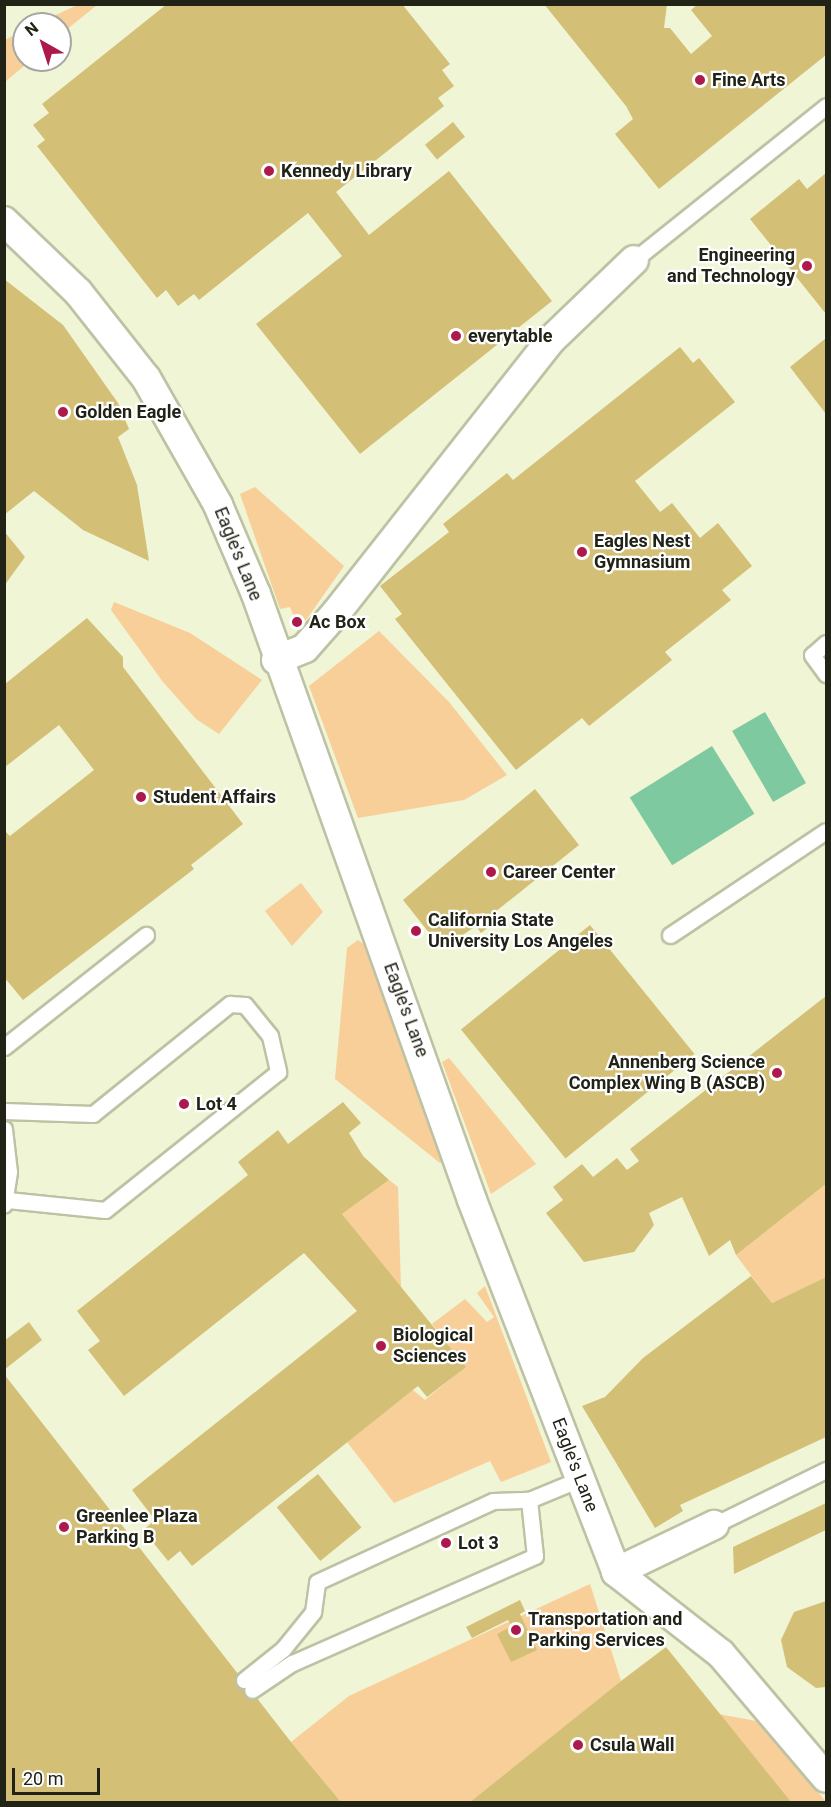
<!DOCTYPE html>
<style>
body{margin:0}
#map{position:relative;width:831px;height:1807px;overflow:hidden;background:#eff5d5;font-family:Roboto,sans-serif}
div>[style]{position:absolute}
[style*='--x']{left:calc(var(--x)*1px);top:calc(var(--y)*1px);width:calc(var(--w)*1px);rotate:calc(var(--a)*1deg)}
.green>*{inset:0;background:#f8ce99}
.water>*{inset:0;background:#7fc9a0;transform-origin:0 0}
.building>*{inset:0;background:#d4bf77;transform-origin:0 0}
.roads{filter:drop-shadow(2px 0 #bdc2a4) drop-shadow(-2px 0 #bdc2a4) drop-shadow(0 2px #bdc2a4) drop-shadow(0 -2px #bdc2a4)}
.lane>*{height:15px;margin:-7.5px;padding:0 7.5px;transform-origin:7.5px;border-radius:7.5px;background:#fff}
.street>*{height:28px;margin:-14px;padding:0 14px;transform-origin:14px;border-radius:14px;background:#fff}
.dots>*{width:16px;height:16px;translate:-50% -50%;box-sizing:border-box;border:3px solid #fff;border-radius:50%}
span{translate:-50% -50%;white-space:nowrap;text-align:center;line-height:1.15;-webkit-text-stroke:4.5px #fff;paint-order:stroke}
.poi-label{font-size:18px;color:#212317;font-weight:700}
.left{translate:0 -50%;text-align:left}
.right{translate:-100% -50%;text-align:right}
.street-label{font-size:18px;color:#212317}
.frame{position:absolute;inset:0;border:6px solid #212317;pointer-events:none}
.north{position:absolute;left:12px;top:12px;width:60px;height:60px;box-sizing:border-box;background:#fff;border:2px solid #a6a7a2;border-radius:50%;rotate:321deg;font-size:16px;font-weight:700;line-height:24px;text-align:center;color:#212317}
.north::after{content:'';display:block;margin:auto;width:21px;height:27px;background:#ac194b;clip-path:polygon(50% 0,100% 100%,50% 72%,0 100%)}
.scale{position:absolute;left:12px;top:1768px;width:88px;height:27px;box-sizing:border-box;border:3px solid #212317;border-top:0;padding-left:8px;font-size:18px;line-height:21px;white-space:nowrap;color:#212317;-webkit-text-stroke:4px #fff;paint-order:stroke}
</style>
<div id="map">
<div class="green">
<i style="clip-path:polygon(77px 5px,97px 5px,60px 35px,60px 24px,37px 24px)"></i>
<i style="clip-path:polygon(24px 30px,24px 60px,31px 60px,5px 82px,5px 40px)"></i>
<i style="clip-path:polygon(255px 487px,344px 566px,299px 630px,290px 607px,280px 609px,240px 494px)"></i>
<i style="clip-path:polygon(114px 602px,190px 633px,262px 680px,219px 734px,196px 719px,163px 682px,111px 610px)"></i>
<i style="clip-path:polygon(379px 631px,449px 702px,507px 775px,464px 800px,358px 818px,309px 686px)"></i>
<i style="clip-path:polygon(301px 883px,323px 912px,292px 946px,265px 911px)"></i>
<i style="clip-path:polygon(358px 940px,365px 945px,443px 1160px,440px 1163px,335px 1079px,347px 948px)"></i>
<i style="clip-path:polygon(449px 1058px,536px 1164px,491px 1194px,442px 1062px)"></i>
<i style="clip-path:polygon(389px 1180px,398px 1187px,401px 1290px,342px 1214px)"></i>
<i style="clip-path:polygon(826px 1184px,826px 1277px,772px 1303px,736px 1255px)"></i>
<i style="clip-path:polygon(485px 1286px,551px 1462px,501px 1482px,490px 1461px,394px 1503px,347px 1442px,413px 1390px,425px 1400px,465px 1367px,432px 1324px,465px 1299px,487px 1322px,494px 1317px,477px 1293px)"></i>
<i style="clip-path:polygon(590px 1584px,621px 1681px,470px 1802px,341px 1802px,291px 1742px,349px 1696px)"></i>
<i style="clip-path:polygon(718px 1714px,762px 1722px,826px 1802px,789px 1802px)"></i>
</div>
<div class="water">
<i style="left:765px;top:712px;width:82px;height:38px;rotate:60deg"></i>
<i style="left:712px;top:746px;width:80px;height:97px;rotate:58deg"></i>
</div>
<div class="building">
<i style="clip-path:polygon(167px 4px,402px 4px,450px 64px,442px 70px,454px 86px,438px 98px,444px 106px,336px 192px,369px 235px,449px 171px,552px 301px,360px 454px,256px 324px,342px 256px,308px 213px,199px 300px,194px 294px,178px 306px,166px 290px,157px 298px,37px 146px,45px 140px,33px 125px,49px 113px,42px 104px)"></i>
<i style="clip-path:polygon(544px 4px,667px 4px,664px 28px,670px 28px,691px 54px,712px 36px,691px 10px,698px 4px,826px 4px,826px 55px,659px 189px,615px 134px,633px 119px,626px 106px)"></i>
<i style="left:453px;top:122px;width:19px;height:36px;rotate:51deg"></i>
<i style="clip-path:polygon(826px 173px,826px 314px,750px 219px,799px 179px,807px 189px)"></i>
<i style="clip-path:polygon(4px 279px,63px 325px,118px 403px,129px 429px,118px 437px,137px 485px,149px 561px,83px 530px,34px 491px,4px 515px)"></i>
<i style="clip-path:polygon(826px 338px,826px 414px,790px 367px)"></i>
<i style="clip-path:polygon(680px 347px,693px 363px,699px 358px,735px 402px,635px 481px,660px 512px,672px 503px,700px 538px,718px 523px,752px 566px,722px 590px,731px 600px,665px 652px,672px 660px,589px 726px,582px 718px,516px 770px,395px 619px,402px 614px,380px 586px,449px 532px,443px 524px,507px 473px,513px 480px)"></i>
<i style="clip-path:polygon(4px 531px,25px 557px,4px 586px)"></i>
<i style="clip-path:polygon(87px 618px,123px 657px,123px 667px,243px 824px,191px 865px,194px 869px,23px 1000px,4px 977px,4px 830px,10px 836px,94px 770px,59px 725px,5px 767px,5px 684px)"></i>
<i style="clip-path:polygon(535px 789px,579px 845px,490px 916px,495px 922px,481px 933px,476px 926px,442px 949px,403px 900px)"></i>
<i style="left:590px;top:925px;width:166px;height:166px;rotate:51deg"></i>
<i style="clip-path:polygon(826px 996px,826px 1184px,736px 1255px,730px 1240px,709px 1256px,682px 1197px,649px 1213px,654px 1225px,634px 1252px,584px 1262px,546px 1213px,563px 1200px,553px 1187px,582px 1164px,593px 1177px,617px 1158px,627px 1170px,639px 1161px,630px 1149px)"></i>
<i style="clip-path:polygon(343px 1102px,361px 1123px,349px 1133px,363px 1156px,389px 1180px,342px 1214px,466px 1367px,427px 1397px,418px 1386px,192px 1566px,180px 1551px,168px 1561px,143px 1530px,155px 1520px,132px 1490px,357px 1311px,304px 1253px,124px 1396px,88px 1350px,100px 1341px,77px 1311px,248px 1175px,238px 1162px,278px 1130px,288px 1144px)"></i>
<i style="clip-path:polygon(751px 1276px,772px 1303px,826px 1277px,826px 1437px,680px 1505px,683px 1511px,655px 1528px,582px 1406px,605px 1397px,643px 1358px)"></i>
<i style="clip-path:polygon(29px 1322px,42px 1340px,4px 1370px,4px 1341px)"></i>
<i style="clip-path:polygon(4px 1374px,291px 1742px,341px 1802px,4px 1802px)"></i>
<i style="left:318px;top:1474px;width:69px;height:53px;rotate:51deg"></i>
<i style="clip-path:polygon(826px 1503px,826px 1530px,734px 1574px,733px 1547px)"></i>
<i style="clip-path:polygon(520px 1600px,525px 1611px,520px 1614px,537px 1650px,511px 1662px,497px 1634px,512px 1626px,508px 1620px,472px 1638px,466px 1627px)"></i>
<i style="clip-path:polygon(826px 1601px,826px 1687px,816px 1688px,787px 1667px,781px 1640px,794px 1612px)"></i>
<i style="clip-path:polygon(666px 1647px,791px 1802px,470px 1802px,621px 1681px)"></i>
</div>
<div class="roads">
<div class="lane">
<i style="--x:634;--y:260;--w:246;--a:-38.7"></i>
<i style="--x:826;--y:643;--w:18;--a:139"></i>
<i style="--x:812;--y:655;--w:24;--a:54"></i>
<i style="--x:670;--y:935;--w:187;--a:-33.7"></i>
<i style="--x:4;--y:1047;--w:181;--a:-38.3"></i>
<i style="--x:4;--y:1111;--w:89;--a:1.9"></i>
<i style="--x:93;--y:1114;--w:176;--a:-38.8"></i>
<i style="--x:230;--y:1004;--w:15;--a:4"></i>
<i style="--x:245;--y:1005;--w:40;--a:51"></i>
<i style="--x:270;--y:1036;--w:37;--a:77"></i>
<i style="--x:278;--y:1072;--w:221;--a:141.4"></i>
<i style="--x:105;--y:1210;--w:98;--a:-174.1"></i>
<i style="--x:4;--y:1129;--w:43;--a:83.4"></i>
<i style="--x:9;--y:1172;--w:33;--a:99"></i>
<i style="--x:529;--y:1500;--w:55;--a:-22.4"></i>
<i style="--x:714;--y:1525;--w:125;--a:-26.2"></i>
<i style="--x:244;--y:1680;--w:50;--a:-38.5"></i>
<i style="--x:283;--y:1649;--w:48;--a:-51"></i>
<i style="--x:313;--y:1612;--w:30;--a:-82"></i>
<i style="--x:317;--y:1582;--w:194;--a:-24.7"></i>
<i style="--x:493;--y:1501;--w:36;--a:-2"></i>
<i style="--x:529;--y:1500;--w:56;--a:83.9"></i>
<i style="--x:535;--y:1556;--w:266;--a:156.2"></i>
<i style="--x:292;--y:1663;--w:48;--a:146"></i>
</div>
<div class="street">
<i style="--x:4;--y:221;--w:103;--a:43.8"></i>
<i style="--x:78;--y:292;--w:110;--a:51.7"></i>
<i style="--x:146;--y:378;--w:146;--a:60.4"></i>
<i style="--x:218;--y:505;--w:97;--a:66.9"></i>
<i style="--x:256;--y:594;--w:643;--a:70.38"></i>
<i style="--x:472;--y:1200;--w:399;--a:68.8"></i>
<i style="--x:616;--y:1572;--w:133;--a:38"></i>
<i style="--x:721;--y:1654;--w:162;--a:49.7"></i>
<i style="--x:276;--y:660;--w:31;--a:-22"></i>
<i style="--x:305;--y:648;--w:47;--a:-48.5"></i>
<i style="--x:336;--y:613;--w:347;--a:-51.8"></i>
<i style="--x:551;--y:340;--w:115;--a:-43.9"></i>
<i style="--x:616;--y:1572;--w:109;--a:-25.6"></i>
</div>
</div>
<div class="dots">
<i style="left:700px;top:80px;background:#ac194b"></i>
<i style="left:269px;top:171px;background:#ac194b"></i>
<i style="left:807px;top:266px;background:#ac194b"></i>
<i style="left:456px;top:336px;background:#ac194b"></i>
<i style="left:63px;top:412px;background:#ac194b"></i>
<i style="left:582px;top:552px;background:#ac194b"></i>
<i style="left:297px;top:622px;background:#ac194b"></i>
<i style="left:141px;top:797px;background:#ac194b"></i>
<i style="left:491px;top:872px;background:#ac194b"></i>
<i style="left:416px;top:931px;background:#ac194b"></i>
<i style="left:777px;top:1073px;background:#ac194b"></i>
<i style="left:184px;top:1104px;background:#ac194b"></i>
<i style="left:381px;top:1346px;background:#ac194b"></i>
<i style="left:64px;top:1527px;background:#ac194b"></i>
<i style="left:446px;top:1543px;background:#ac194b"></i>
<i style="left:516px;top:1630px;background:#ac194b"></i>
<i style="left:578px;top:1745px;background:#ac194b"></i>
</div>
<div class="poi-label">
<span class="left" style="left:712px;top:80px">Fine Arts</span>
<span class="left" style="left:281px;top:171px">Kennedy Library</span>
<span class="right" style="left:795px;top:266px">Engineering<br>and Technology</span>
<span class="left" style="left:468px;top:336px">everytable</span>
<span class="left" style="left:75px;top:412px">Golden Eagle</span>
<span class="left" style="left:594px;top:552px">Eagles Nest<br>Gymnasium</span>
<span class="left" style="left:309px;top:622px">Ac Box</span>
<span class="left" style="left:153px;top:797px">Student Affairs</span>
<span class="left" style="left:503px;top:872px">Career Center</span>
<span class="left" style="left:428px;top:931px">California State<br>University Los Angeles</span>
<span class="right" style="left:765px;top:1073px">Annenberg Science<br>Complex Wing B (ASCB)</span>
<span class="left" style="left:196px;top:1104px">Lot 4</span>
<span class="left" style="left:393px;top:1346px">Biological<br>Sciences</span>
<span class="left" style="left:76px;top:1527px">Greenlee Plaza<br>Parking B</span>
<span class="left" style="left:458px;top:1543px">Lot 3</span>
<span class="left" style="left:528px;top:1630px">Transportation and<br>Parking Services</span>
<span class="left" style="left:590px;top:1745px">Csula Wall</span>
</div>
<div class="street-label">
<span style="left:238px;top:554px;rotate:68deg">Eagle's Lane</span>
<span style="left:406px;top:1010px;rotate:70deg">Eagle's Lane</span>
<span style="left:575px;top:1465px;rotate:69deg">Eagle's Lane</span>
</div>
<div class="frame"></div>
<div class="north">N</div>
<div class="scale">20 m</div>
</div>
